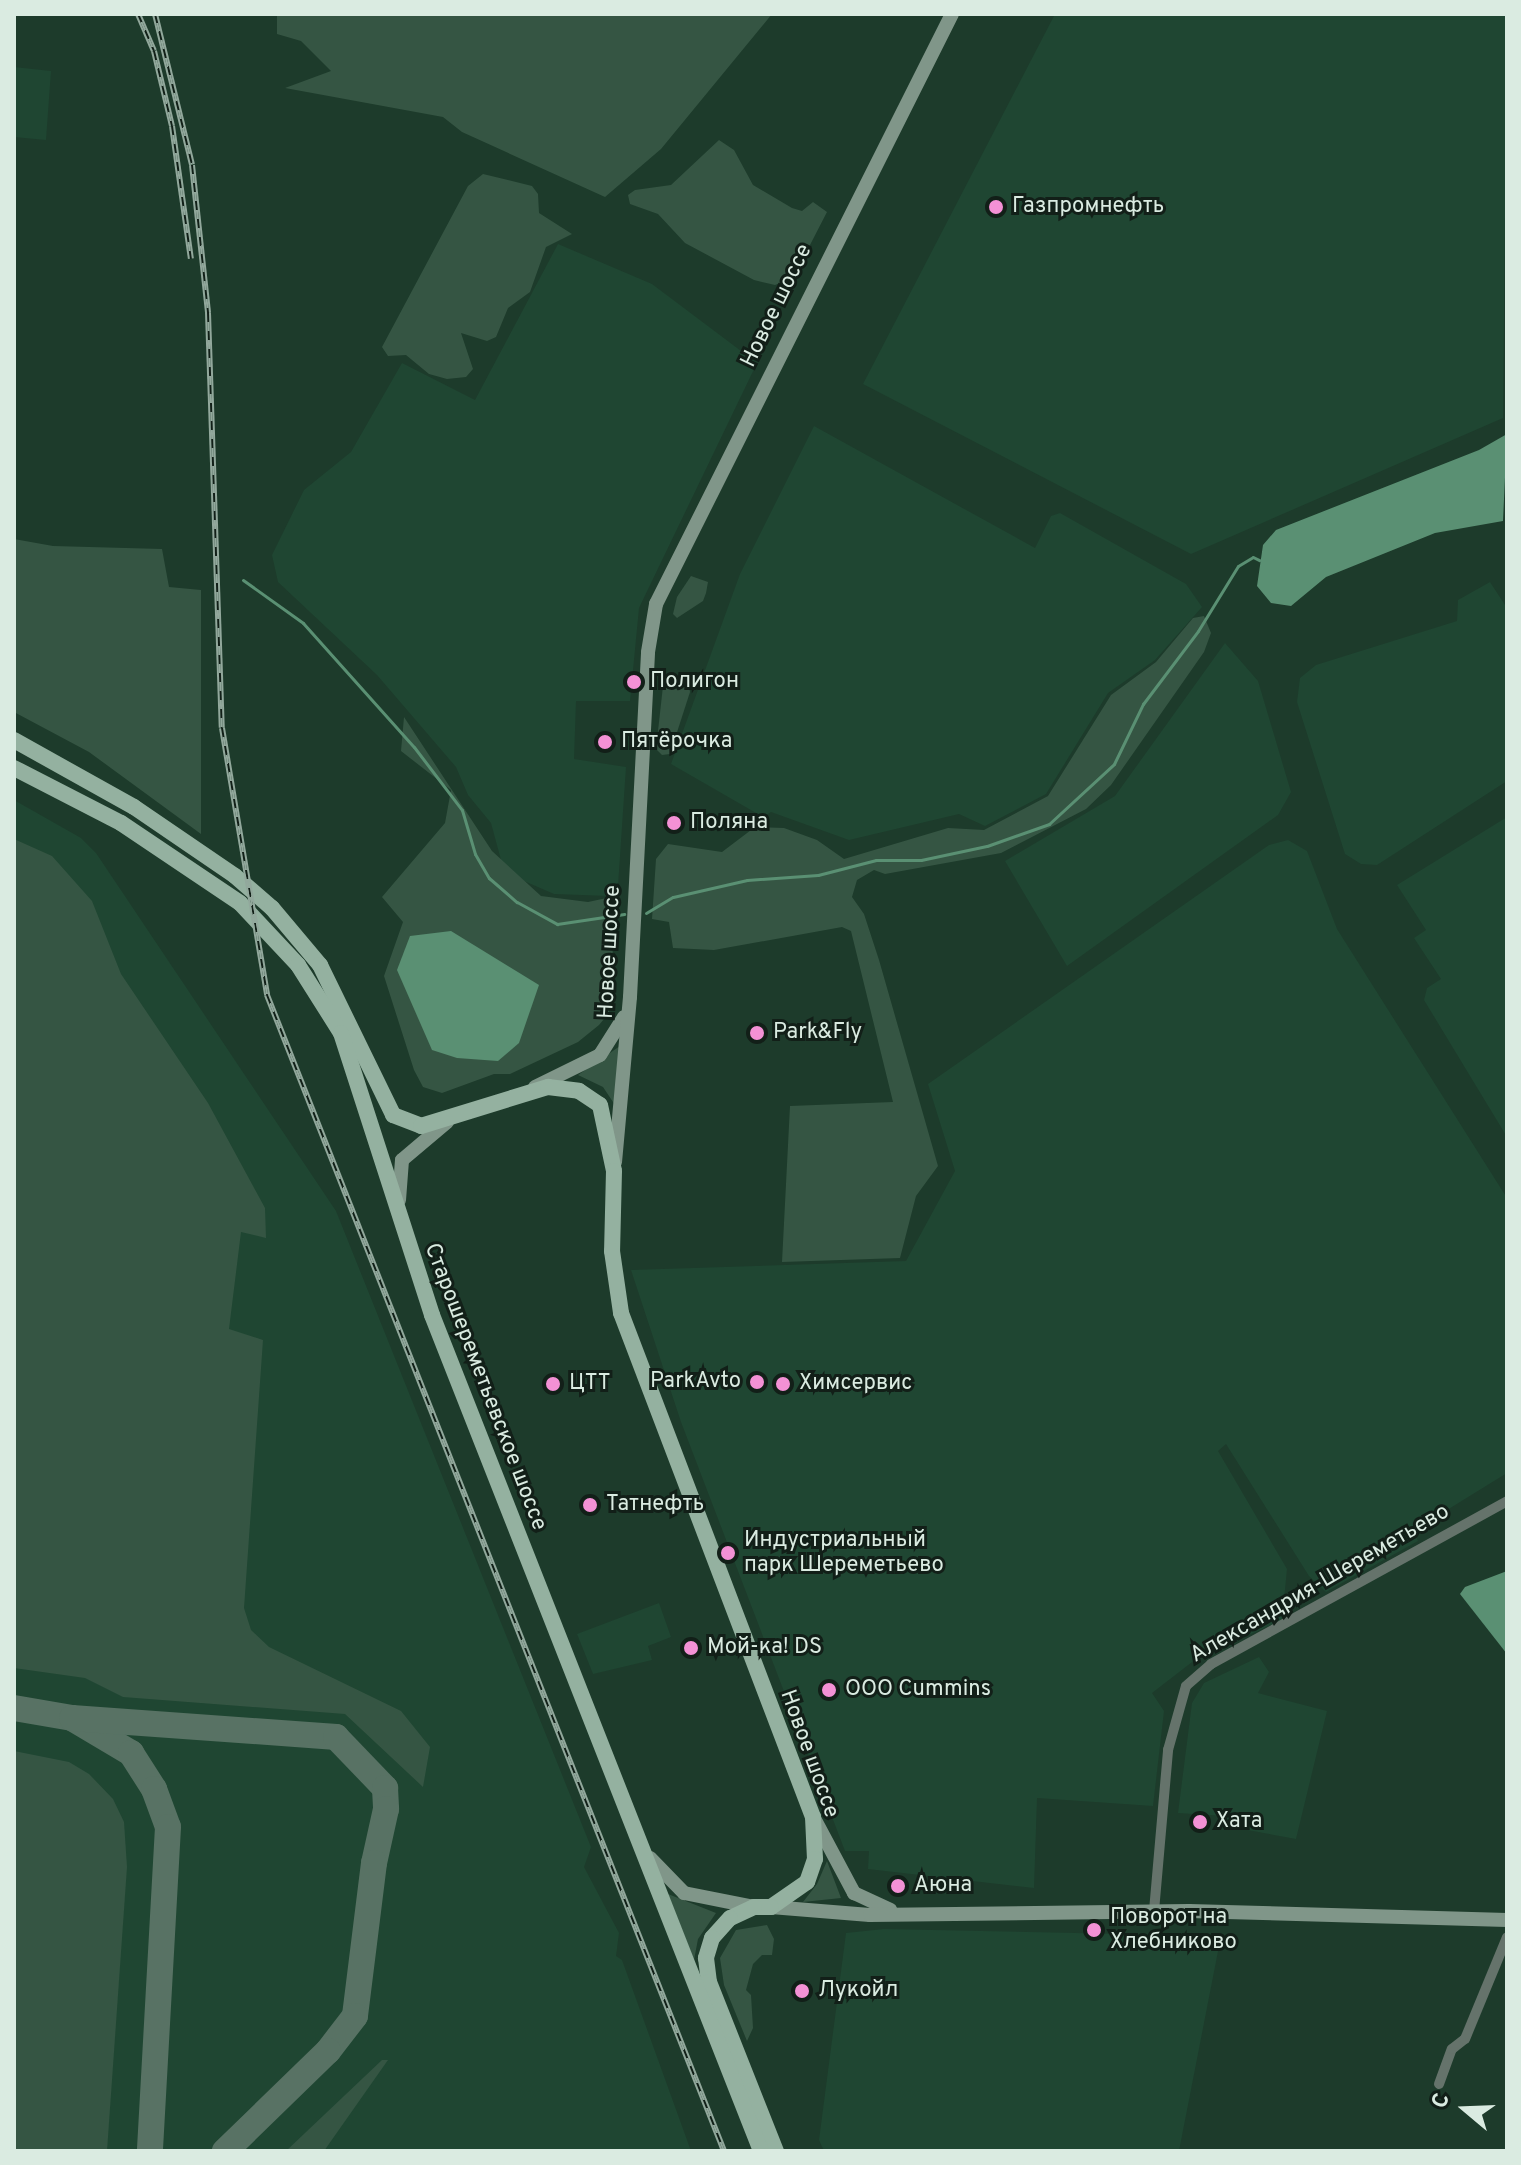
<!DOCTYPE html>
<meta charset="utf-8">
<style>
body{margin:0}
#map{position:relative;width:1521px;height:2165px;overflow:hidden;background:#1d3b2b;font-family:Overpass,sans-serif}
div>[style]{position:absolute}
[style*='--x']{left:calc(var(--x)*1px);top:calc(var(--y)*1px);width:calc(var(--w)*1px);rotate:calc(var(--a)*1deg)}
.built>*{inset:0;background:#1f4632}
.green>*{inset:0;background:#355543}
.water>*{inset:0;background:#5a9073}
.stream>*{height:3px;margin:-1.5px;padding:0 1.5px;transform-origin:1.5px;border-radius:1.5px;background:#5a9073}
.taxiway>*{height:26px;margin:-13px;padding:0 13px;transform-origin:13px;border-radius:13px;background:#587264}
.minor>*{height:10px;margin:-5px;padding:0 5px;transform-origin:5px;border-radius:5px;background:#65736b}
.secondary>*{height:14px;margin:-7px;padding:0 7px;transform-origin:7px;border-radius:7px;background:#809689}
.primary>*{height:16px;margin:-8px;padding:0 8px;transform-origin:8px;border-radius:8px;background:#94b1a0}
.rail>*{height:6px;margin-top:-3px;transform-origin:0;background:repeating-linear-gradient(90deg,#121f18 0 9px,#92a89c 0 18px);box-sizing:border-box;border-block:2px solid #92a89c}
.dots>*{width:22px;height:22px;translate:-50% -50%;box-sizing:border-box;border:4px solid #121f18;border-radius:50%}
span{translate:-50% -50%;white-space:nowrap;text-align:center;line-height:1.15;-webkit-text-stroke:6px #121f18;paint-order:stroke}
.poi-label{font-size:22px;color:#daebe1}
.left{translate:0 -50%;text-align:left}
.right{translate:-100% -50%;text-align:right}
.street-label{font-size:22px;color:#daebe1}
.frame{position:absolute;inset:0;border:16px solid #daebe1;pointer-events:none}
.north{position:absolute;left:1425px;top:2069px;width:80px;height:80px;-webkit-text-stroke:6px #121f18;paint-order:stroke;rotate:289deg;font-size:22px;font-weight:700;line-height:32px;text-align:center;color:#daebe1}
.north::after{content:'';display:block;margin:auto;width:28px;height:36px;background:#daebe1;clip-path:polygon(50% 0,100% 100%,50% 72%,0 100%)}
</style>
<div id="map">
<div class="built">
<i style="clip-path:polygon(1055px 14px,1507px 14px,1503px 418px,1191px 554px,863px 384px)"></i>
<i style="clip-path:polygon(14px 67px,51px 71px,46px 140px,14px 137px)"></i>
<i style="clip-path:polygon(558px 244px,652px 284px,757px 363px,639px 608px,630px 701px,576px 701px,574px 759px,626px 767px,618px 886px,609px 896px,554px 894px,524px 881px,501px 860px,491px 823px,468px 795px,456px 767px,377px 675px,278px 582px,272px 555px,304px 490px,351px 452px,402px 363px,475px 400px)"></i>
<i style="clip-path:polygon(814px 426px,1035px 548px,1051px 516px,1060px 513px,1186px 584px,1202px 607px,1155px 660px,1108px 693px,1046px 794px,985px 826px,959px 814px,849px 840px,771px 812px,763px 817px,671px 764px,740px 574px)"></i>
<i style="clip-path:polygon(1490px 582px,1507px 608px,1507px 781px,1377px 865px,1361px 864px,1345px 854px,1297px 702px,1300px 678px,1316px 665px,1457px 621px,1458px 600px)"></i>
<i style="clip-path:polygon(1225px 643px,1258px 681px,1291px 792px,1278px 815px,1067px 966px,1005px 861px,1115px 796px)"></i>
<i style="clip-path:polygon(14px 800px,81px 838px,96px 853px,336px 1211px,591px 1847px,584px 1867px,619px 1933px,616px 1956px,622px 1960px,691px 2151px,14px 2151px)"></i>
<i style="clip-path:polygon(1507px 817px,1507px 1137px,1424px 1000px,1427px 988px,1441px 979px,1414px 938px,1426px 930px,1397px 885px)"></i>
<i style="clip-path:polygon(1288px 840px,1307px 851px,1337px 929px,1507px 1198px,1507px 1473px,1413px 1531px,1418px 1541px,1326px 1592px,1309px 1576px,1226px 1444px,1218px 1451px,1287px 1569px,1282px 1620px,1196px 1659px,1152px 1693px,1164px 1711px,1153px 1806px,1037px 1798px,1034px 1888px,868px 1869px,869px 1851px,845px 1851px,681px 1422px,631px 1270px,906px 1261px,955px 1171px,928px 1084px,1269px 845px)"></i>
<i style="clip-path:polygon(659px 1603px,671px 1637px,648px 1646px,652px 1660px,593px 1674px,577px 1634px)"></i>
<i style="clip-path:polygon(1259px 1657px,1269px 1672px,1258px 1693px,1327px 1711px,1296px 1839px,1226px 1826px,1226px 1816px,1178px 1813px,1192px 1703px,1204px 1683px)"></i>
<i style="clip-path:polygon(884px 1929px,1221px 1936px,1179px 2151px,824px 2151px,819px 2140px,846px 1933px)"></i>
</div>
<div class="green">
<i style="clip-path:polygon(277px 14px,772px 14px,661px 149px,605px 197px,462px 132px,443px 117px,285px 88px,331px 71px,301px 41px,277px 34px)"></i>
<i style="clip-path:polygon(719px 140px,734px 150px,753px 185px,792px 208px,802px 211px,813px 202px,827px 212px,793px 278px,775px 285px,754px 280px,685px 243px,658px 214px,630px 204px,628px 195px,635px 190px,671px 185px)"></i>
<i style="clip-path:polygon(483px 174px,532px 186px,538px 194px,539px 213px,572px 234px,546px 247px,530px 292px,508px 308px,496px 337px,487px 341px,461px 333px,473px 369px,466px 377px,447px 379px,429px 374px,406px 355px,388px 356px,382px 347px,468px 186px)"></i>
<i style="clip-path:polygon(14px 539px,53px 546px,162px 549px,169px 587px,201px 590px,201px 834px,89px 752px,14px 712px)"></i>
<i style="clip-path:polygon(691px 576px,708px 582px,706px 593px,703px 601px,677px 618px,673px 614px,677px 597px)"></i>
<i style="clip-path:polygon(1204px 616px,1211px 633px,1204px 652px,1111px 785px,1086px 809px,1001px 853px,885px 874px,874px 870px,857px 880px,852px 897px,864px 914px,879px 960px,938px 1166px,916px 1196px,900px 1258px,782px 1262px,790px 1106px,893px 1102px,851px 931px,842px 927px,714px 950px,673px 948px,669px 922px,652px 919px,656px 859px,668px 844px,722px 852px,755px 827px,784px 828px,817px 840px,844px 859px,948px 828px,984px 830px,1048px 796px,1111px 695px,1156px 662px,1193px 618px)"></i>
<i style="clip-path:polygon(664px 677px,689px 686px,690px 692px,670px 754px,662px 755px,656px 749px)"></i>
<i style="clip-path:polygon(404px 717px,492px 851px,541px 896px,588px 902px,616px 896px,609px 1013px,599px 1025px,578px 1042px,510px 1074px,494px 1074px,442px 1093px,423px 1087px,414px 1070px,384px 976px,403px 922px,382px 897px,445px 823px,451px 790px,401px 751px)"></i>
<i style="clip-path:polygon(14px 839px,52px 856px,92px 901px,121px 974px,208px 1103px,265px 1208px,266px 1238px,241px 1232px,229px 1329px,263px 1340px,244px 1608px,251px 1630px,269px 1647px,401px 1711px,430px 1747px,423px 1787px,345px 1714px,123px 1697px,85px 1678px,14px 1668px)"></i>
<i style="clip-path:polygon(620px 1046px,615px 1105px,603px 1087px,578px 1075px)"></i>
<i style="clip-path:polygon(14px 1751px,69px 1762px,89px 1774px,113px 1799px,124px 1822px,127px 1867px,107px 2151px,14px 2151px)"></i>
<i style="clip-path:polygon(827px 1861px,841px 1898px,803px 1902px,817px 1884px)"></i>
<i style="clip-path:polygon(668px 1894px,716px 1913px,698px 1939px,694px 1960px)"></i>
<i style="clip-path:polygon(767px 1925px,774px 1939px,772px 1955px,762px 1955px,753px 1964px,746px 1990px,751px 1995px,753px 2028px,747px 2041px,724px 1985px,720px 1958px,736px 1930px)"></i>
<i style="clip-path:polygon(382px 2060px,388px 2060px,324px 2151px,286px 2151px)"></i>
</div>
<div class="water">
<i style="clip-path:polygon(1507px 434px,1503px 521px,1435px 533px,1326px 577px,1291px 606px,1271px 603px,1257px 586px,1263px 545px,1276px 530px,1479px 450px)"></i>
<i style="clip-path:polygon(451px 931px,539px 985px,519px 1043px,498px 1061px,457px 1058px,432px 1050px,397px 970px,410px 936px)"></i>
<i style="clip-path:polygon(1507px 1571px,1507px 1654px,1460px 1594px,1465px 1587px)"></i>
</div>
<div class="stream">
<i style="--x:243;--y:580;--w:74;--a:35.6"></i>
<i style="--x:303;--y:623;--w:166;--a:48.2"></i>
<i style="--x:414;--y:747;--w:79;--a:52.7"></i>
<i style="--x:462;--y:810;--w:46;--a:73.5"></i>
<i style="--x:475;--y:854;--w:28;--a:60"></i>
<i style="--x:489;--y:878;--w:37;--a:41"></i>
<i style="--x:517;--y:902;--w:46;--a:28.8"></i>
<i style="--x:557;--y:924;--w:68;--a:-8.5"></i>
<i style="--x:646;--y:913;--w:31;--a:-31"></i>
<i style="--x:673;--y:897;--w:76;--a:-12.9"></i>
<i style="--x:747;--y:880;--w:71;--a:-4"></i>
<i style="--x:818;--y:875;--w:60;--a:-14.5"></i>
<i style="--x:876;--y:860;--w:45;--a:0"></i>
<i style="--x:921;--y:860;--w:67;--a:-12"></i>
<i style="--x:987;--y:846;--w:66;--a:-19.5"></i>
<i style="--x:1049;--y:824;--w:88;--a:-42.7"></i>
<i style="--x:1114;--y:764;--w:67;--a:-64.2"></i>
<i style="--x:1143;--y:704;--w:91;--a:-53"></i>
<i style="--x:1198;--y:631;--w:76;--a:-58.4"></i>
<i style="--x:1238;--y:566;--w:17;--a:-31"></i>
<i style="--x:1253;--y:557;--w:7;--a:27"></i>
</div>
<div class="taxiway">
<i style="--x:14;--y:1708;--w:59;--a:9.8"></i>
<i style="--x:72;--y:1718;--w:69;--a:30.7"></i>
<i style="--x:131;--y:1753;--w:43;--a:57.4"></i>
<i style="--x:154;--y:1789;--w:40;--a:69.8"></i>
<i style="--x:168;--y:1827;--w:324;--a:93.2"></i>
<i style="--x:72;--y:1718;--w:265;--a:4.1"></i>
<i style="--x:336;--y:1737;--w:71;--a:46.1"></i>
<i style="--x:385;--y:1788;--w:21;--a:87"></i>
<i style="--x:386;--y:1809;--w:55;--a:102.5"></i>
<i style="--x:374;--y:1863;--w:154;--a:97.1"></i>
<i style="--x:355;--y:2016;--w:44;--a:127.6"></i>
<i style="--x:328;--y:2051;--w:144;--a:135.8"></i>
</div>
<div class="minor">
<i style="--x:1154;--y:1911;--w:162;--a:-85"></i>
<i style="--x:1168;--y:1750;--w:66;--a:-74.3"></i>
<i style="--x:1186;--y:1686;--w:33;--a:-41"></i>
<i style="--x:1211;--y:1664;--w:338;--a:-28.8"></i>
<i style="--x:1439;--y:2084;--w:37;--a:-70"></i>
<i style="--x:1452;--y:2049;--w:16;--a:-38"></i>
<i style="--x:1465;--y:2039;--w:110;--a:-67.6"></i>
</div>
<div class="secondary">
<i style="--x:535;--y:1087;--w:72;--a:-26.2"></i>
<i style="--x:600;--y:1055;--w:45;--a:-57.7"></i>
<i style="--x:615;--y:1162;--w:166;--a:-84.8"></i>
<i style="--x:630;--y:997;--w:345;--a:-87"></i>
<i style="--x:648;--y:652;--w:49;--a:-80.5"></i>
<i style="--x:656;--y:604;--w:660;--a:-63.36"></i>
<i style="--x:399;--y:1200;--w:40;--a:-85.7"></i>
<i style="--x:402;--y:1160;--w:59;--a:-40.2"></i>
<i style="--x:815;--y:1820;--w:83;--a:61.9"></i>
<i style="--x:854;--y:1893;--w:40;--a:25"></i>
<i style="--x:650;--y:1858;--w:49;--a:45.8"></i>
<i style="--x:684;--y:1893;--w:71;--a:11.3"></i>
<i style="--x:771;--y:1907;--w:99;--a:4.6"></i>
<i style="--x:870;--y:1915;--w:319;--a:-0.7"></i>
<i style="--x:1189;--y:1911;--w:318;--a:1.6"></i>
</div>
<div class="primary">
<i style="--x:14;--y:740;--w:137;--a:29.2"></i>
<i style="--x:134;--y:807;--w:122;--a:34.3"></i>
<i style="--x:235;--y:876;--w:49;--a:40.9"></i>
<i style="--x:272;--y:908;--w:75;--a:49.9"></i>
<i style="--x:320;--y:965;--w:167;--a:64"></i>
<i style="--x:393;--y:1115;--w:30;--a:21"></i>
<i style="--x:421;--y:1126;--w:133;--a:-17.1"></i>
<i style="--x:548;--y:1087;--w:31;--a:7"></i>
<i style="--x:579;--y:1091;--w:25;--a:34"></i>
<i style="--x:600;--y:1105;--w:67;--a:78"></i>
<i style="--x:614;--y:1171;--w:80;--a:91.4"></i>
<i style="--x:612;--y:1251;--w:63;--a:81.7"></i>
<i style="--x:621;--y:1313;--w:539;--a:69.15"></i>
<i style="--x:813;--y:1817;--w:42;--a:87.3"></i>
<i style="--x:815;--y:1859;--w:24;--a:109"></i>
<i style="--x:807;--y:1882;--w:44;--a:145.2"></i>
<i style="--x:771;--y:1907;--w:17;--a:180"></i>
<i style="--x:754;--y:1907;--w:26;--a:155"></i>
<i style="--x:730;--y:1918;--w:27;--a:132"></i>
<i style="--x:712;--y:1938;--w:21;--a:107"></i>
<i style="--x:706;--y:1958;--w:24;--a:83"></i>
<i style="--x:709;--y:1982;--w:182;--a:68.4"></i>
<i style="--x:14;--y:768;--w:120;--a:27.2"></i>
<i style="--x:121;--y:823;--w:143;--a:33.9"></i>
<i style="--x:240;--y:903;--w:85;--a:46.9"></i>
<i style="--x:298;--y:965;--w:80;--a:57.7"></i>
<i style="--x:341;--y:1033;--w:296;--a:72.1"></i>
<i style="--x:432;--y:1315;--w:898;--a:68.52"></i>
</div>
<div class="rail">
<i style="--x:138;--y:14;--w:40;--a:66.6"></i>
<i style="--x:154;--y:51;--w:77;--a:76.5"></i>
<i style="--x:172;--y:126;--w:134;--a:81.9"></i>
<i style="--x:155;--y:14;--w:155;--a:76.2"></i>
<i style="--x:192;--y:165;--w:149;--a:83.8"></i>
<i style="--x:208;--y:313;--w:415;--a:88.1"></i>
<i style="--x:222;--y:728;--w:271;--a:80.4"></i>
<i style="--x:267;--y:995;--w:1243;--a:68.43"></i>
</div>
<div class="dots">
<i style="left:996px;top:207px;background:#f391d5"></i>
<i style="left:634px;top:682px;background:#f391d5"></i>
<i style="left:605px;top:742px;background:#f391d5"></i>
<i style="left:674px;top:823px;background:#f391d5"></i>
<i style="left:757px;top:1033px;background:#f391d5"></i>
<i style="left:757px;top:1382px;background:#f391d5"></i>
<i style="left:553px;top:1384px;background:#f391d5"></i>
<i style="left:783px;top:1384px;background:#f391d5"></i>
<i style="left:590px;top:1505px;background:#f391d5"></i>
<i style="left:728px;top:1553px;background:#f391d5"></i>
<i style="left:691px;top:1648px;background:#f391d5"></i>
<i style="left:829px;top:1690px;background:#f391d5"></i>
<i style="left:1200px;top:1822px;background:#f391d5"></i>
<i style="left:898px;top:1886px;background:#f391d5"></i>
<i style="left:1094px;top:1930px;background:#f391d5"></i>
<i style="left:802px;top:1991px;background:#f391d5"></i>
</div>
<div class="poi-label">
<span class="left" style="left:1012px;top:207px">Газпромнефть</span>
<span class="left" style="left:650px;top:682px">Полигон</span>
<span class="left" style="left:621px;top:742px">Пятёрочка</span>
<span class="left" style="left:690px;top:823px">Поляна</span>
<span class="left" style="left:773px;top:1033px">Park&amp;Fly</span>
<span class="right" style="left:741px;top:1382px">ParkAvto</span>
<span class="left" style="left:569px;top:1384px">ЦТТ</span>
<span class="left" style="left:799px;top:1384px">Химсервис</span>
<span class="left" style="left:606px;top:1505px">Татнефть</span>
<span class="left" style="left:744px;top:1553px">Индустриальный<br>парк Шереметьево</span>
<span class="left" style="left:707px;top:1648px">Мой-ка! DS</span>
<span class="left" style="left:845px;top:1690px">OOO Cummins</span>
<span class="left" style="left:1216px;top:1822px">Хата</span>
<span class="left" style="left:914px;top:1886px">Аюна</span>
<span class="left" style="left:1110px;top:1930px">Поворот на<br>Хлебниково</span>
<span class="left" style="left:818px;top:1991px">Лукойл</span>
</div>
<div class="street-label">
<span style="left:777px;top:306px;rotate:-64deg">Новое шоссе</span>
<span style="left:610px;top:952px;rotate:-87deg">Новое шоссе</span>
<span style="left:485px;top:1387px;rotate:69deg">Старошереметьевское шоссе</span>
<span style="left:1320px;top:1584px;rotate:-30deg">Александрия-Шереметьево</span>
<span style="left:809px;top:1754px;rotate:70deg">Новое шоссе</span>
</div>
<div class="frame"></div>
<div class="north">С</div>
</div>
